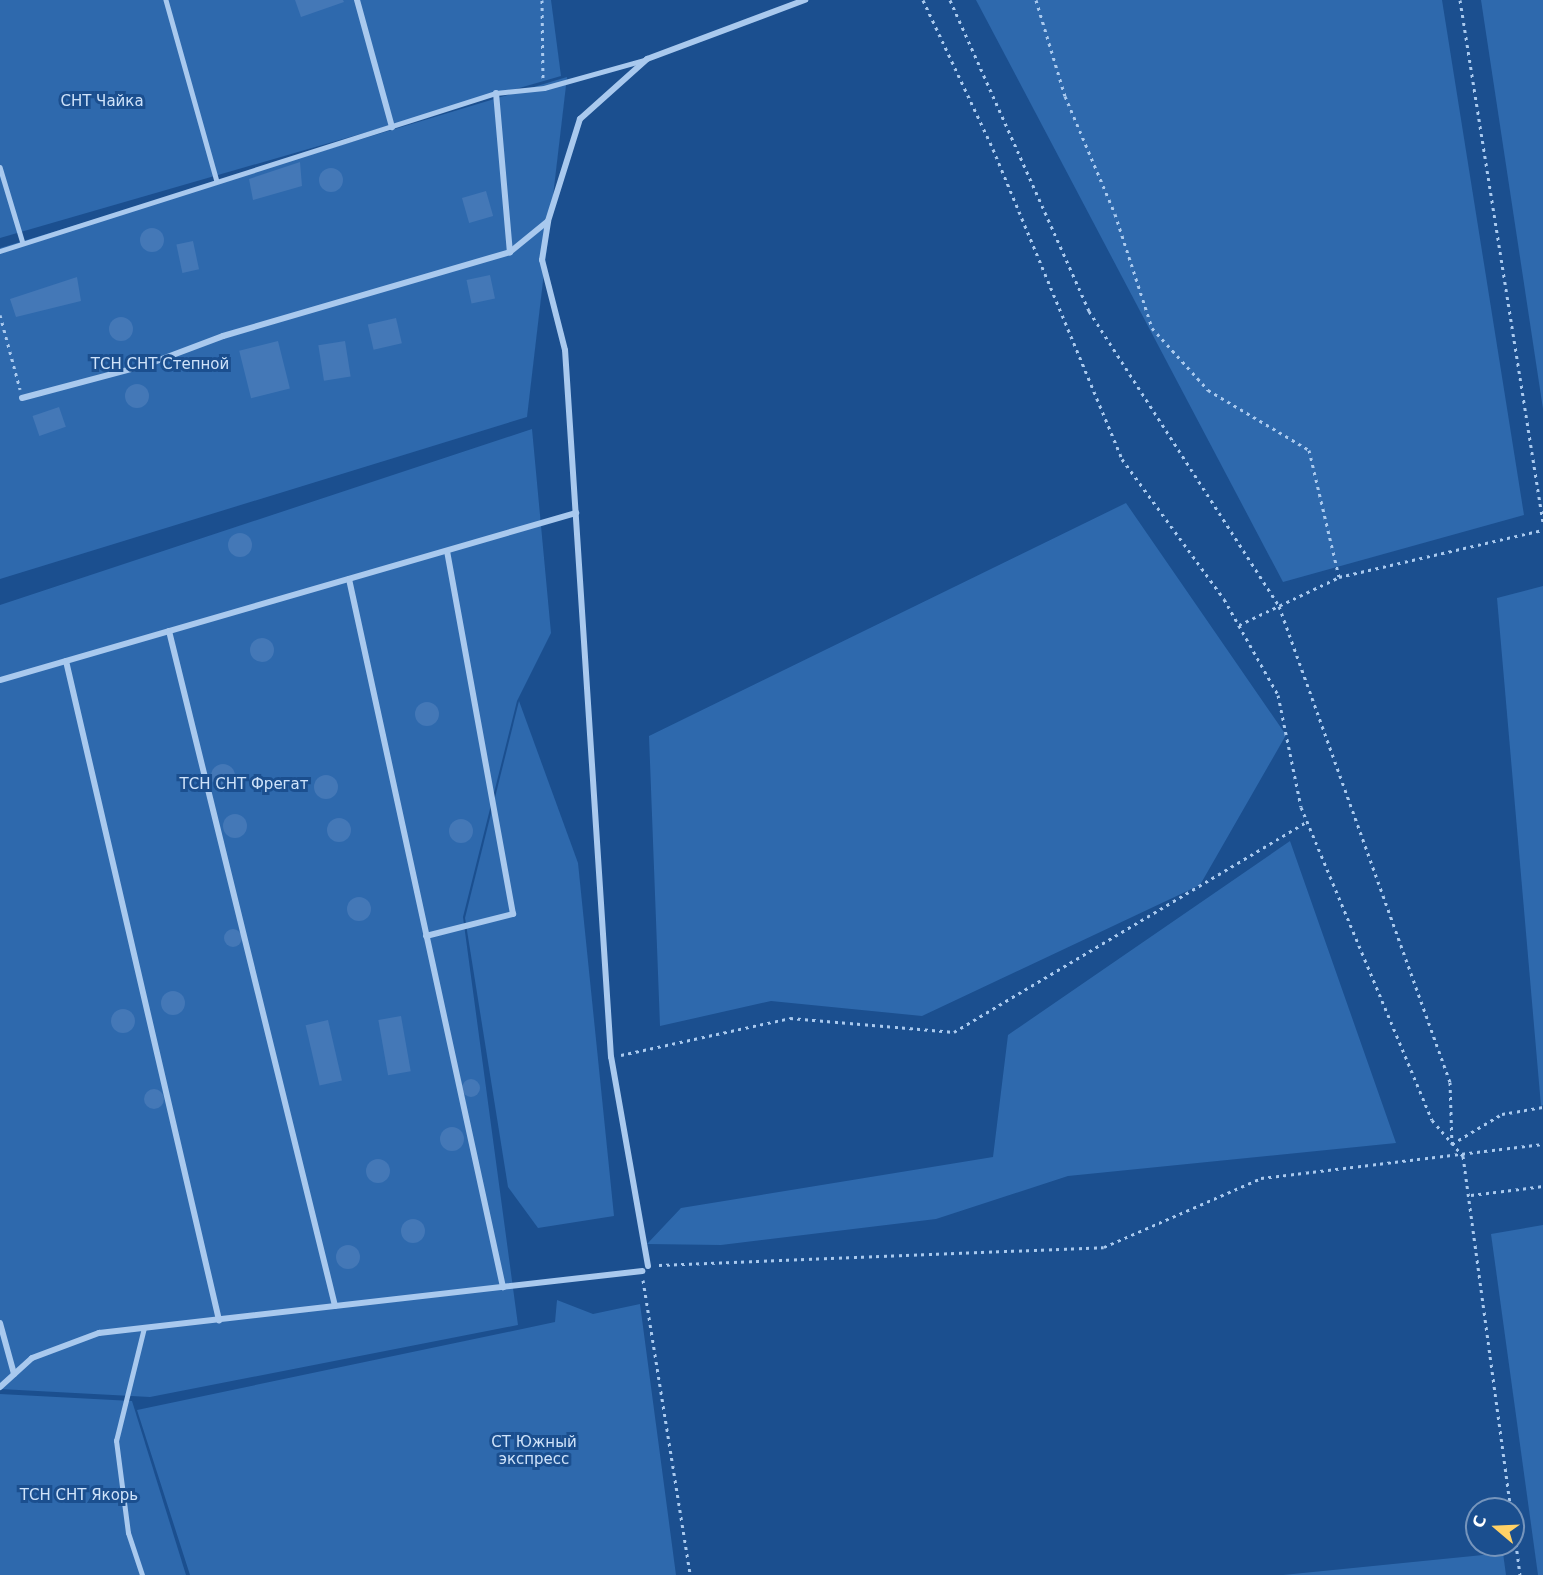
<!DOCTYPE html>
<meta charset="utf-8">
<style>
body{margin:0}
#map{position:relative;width:1543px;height:1575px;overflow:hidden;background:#1b4f8f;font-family:"DejaVu Sans",sans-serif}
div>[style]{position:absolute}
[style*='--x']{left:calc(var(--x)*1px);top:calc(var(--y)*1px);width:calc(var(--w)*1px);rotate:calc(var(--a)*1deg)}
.green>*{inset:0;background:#2e69ad}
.building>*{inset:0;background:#4478b7;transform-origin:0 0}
.round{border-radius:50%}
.path>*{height:3px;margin-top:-1.5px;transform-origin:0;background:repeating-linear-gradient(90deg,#a9c9ee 0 3px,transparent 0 7.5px)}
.lane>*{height:4.5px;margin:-2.25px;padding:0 2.25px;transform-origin:2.25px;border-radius:2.25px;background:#a9c9ee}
.street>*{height:6px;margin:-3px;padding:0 3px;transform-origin:3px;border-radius:3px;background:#a9c9ee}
span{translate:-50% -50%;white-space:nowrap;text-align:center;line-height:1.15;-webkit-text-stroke:6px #1b4f8f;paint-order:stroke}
.park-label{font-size:15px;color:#cfe3fa}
.north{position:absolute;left:1465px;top:1497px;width:60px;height:60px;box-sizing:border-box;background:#1b4f8f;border:2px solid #7695bc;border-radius:50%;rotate:289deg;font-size:16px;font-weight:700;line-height:24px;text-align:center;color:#fff}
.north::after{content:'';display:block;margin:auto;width:21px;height:27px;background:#ffd166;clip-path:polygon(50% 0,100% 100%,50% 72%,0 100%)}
</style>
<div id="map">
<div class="green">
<i style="clip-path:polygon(0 0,551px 0,561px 76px,0 238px)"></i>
<i style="clip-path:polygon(976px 0,1442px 0,1524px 515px,1283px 582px)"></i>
<i style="clip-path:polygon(1481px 0,1543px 0,1543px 409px)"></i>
<i style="clip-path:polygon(567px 77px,527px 417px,0 579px,0 248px)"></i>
<i style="clip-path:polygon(532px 429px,551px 633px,517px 701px,463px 917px,518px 1325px,150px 1397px,0 1389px,0 605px)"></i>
<i style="clip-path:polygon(1126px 503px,1286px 735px,1200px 885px,922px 1016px,771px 1001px,660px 1026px,649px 736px)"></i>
<i style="clip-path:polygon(1543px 586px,1543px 1105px,1541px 1106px,1497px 598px)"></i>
<i style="clip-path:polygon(519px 701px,578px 863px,614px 1216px,538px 1228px,508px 1187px,465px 918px)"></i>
<i style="clip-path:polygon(1290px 841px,1396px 1143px,1068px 1176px,936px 1219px,721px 1245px,647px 1244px,681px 1208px,993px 1157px,1008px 1035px)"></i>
<i style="clip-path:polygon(1543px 1225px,1543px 1575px,1538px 1575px,1491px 1234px)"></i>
<i style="clip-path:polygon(557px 1300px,593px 1314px,640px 1304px,676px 1575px,190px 1575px,137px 1410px,555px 1322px)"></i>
<i style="clip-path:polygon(0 1394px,132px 1401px,186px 1575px,0 1575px)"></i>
<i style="clip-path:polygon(1503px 1553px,1506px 1575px,1283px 1575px)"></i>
</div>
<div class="building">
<i style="clip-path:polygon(295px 0,343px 0,344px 2px,301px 17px)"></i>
<i style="clip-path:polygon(300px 162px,302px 186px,253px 200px,249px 179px)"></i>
<i class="round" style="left:319px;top:168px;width:24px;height:24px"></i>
<i style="left:486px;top:191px;width:26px;height:25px;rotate:74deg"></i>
<i class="round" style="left:140px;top:228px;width:24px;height:24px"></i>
<i style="left:193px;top:241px;width:29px;height:17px;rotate:78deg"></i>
<i style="left:490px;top:275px;width:24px;height:24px;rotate:78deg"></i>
<i style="clip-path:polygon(77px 277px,81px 301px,16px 317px,10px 299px)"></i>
<i class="round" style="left:109px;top:317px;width:24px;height:24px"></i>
<i style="left:396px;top:318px;width:26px;height:29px;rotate:77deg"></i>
<i style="left:278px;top:341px;width:49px;height:40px;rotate:76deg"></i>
<i style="left:345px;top:341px;width:36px;height:27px;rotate:81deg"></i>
<i class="round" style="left:125px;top:384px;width:24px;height:24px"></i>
<i style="left:59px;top:407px;width:21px;height:28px;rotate:71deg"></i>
<i class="round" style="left:228px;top:533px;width:24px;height:24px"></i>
<i class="round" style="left:250px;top:638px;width:24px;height:24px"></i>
<i class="round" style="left:415px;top:702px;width:24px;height:24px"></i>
<i class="round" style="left:211px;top:764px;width:24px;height:24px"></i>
<i class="round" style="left:314px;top:775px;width:24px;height:24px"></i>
<i class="round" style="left:223px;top:814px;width:24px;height:24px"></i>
<i class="round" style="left:327px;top:818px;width:24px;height:24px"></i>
<i class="round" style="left:449px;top:819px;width:24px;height:24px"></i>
<i class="round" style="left:347px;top:897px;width:24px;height:24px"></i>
<i class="round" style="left:224px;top:929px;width:18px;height:18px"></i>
<i class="round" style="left:161px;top:991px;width:24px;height:24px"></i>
<i class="round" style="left:111px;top:1009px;width:24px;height:24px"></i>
<i style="left:401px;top:1016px;width:56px;height:23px;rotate:80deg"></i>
<i style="left:328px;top:1020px;width:62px;height:23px;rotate:77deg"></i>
<i class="round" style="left:462px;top:1079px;width:18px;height:18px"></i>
<i class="round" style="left:144px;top:1089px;width:20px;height:20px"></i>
<i class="round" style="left:440px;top:1127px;width:24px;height:24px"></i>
<i class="round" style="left:366px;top:1159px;width:24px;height:24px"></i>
<i class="round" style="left:401px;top:1219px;width:24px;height:24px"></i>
<i class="round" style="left:336px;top:1245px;width:24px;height:24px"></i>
</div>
<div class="path">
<i style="--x:542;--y:0;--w:78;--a:89.3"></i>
<i style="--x:923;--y:0;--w:165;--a:64.8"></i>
<i style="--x:993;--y:149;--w:336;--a:67.4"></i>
<i style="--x:1122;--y:459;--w:173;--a:53.9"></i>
<i style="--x:1224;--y:599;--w:110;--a:60.6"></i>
<i style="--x:1278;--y:695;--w:114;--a:78.4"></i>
<i style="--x:1301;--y:807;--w:339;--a:67.3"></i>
<i style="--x:1432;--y:1120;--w:48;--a:49.3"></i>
<i style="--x:1463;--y:1156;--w:356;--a:82.3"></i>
<i style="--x:950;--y:0;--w:341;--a:65.9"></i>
<i style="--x:1089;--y:311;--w:351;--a:57.2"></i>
<i style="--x:1279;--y:606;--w:506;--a:70.24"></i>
<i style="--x:1450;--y:1082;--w:62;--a:88.2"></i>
<i style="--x:1452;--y:1144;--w:58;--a:-31"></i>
<i style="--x:1502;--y:1114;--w:42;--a:-9.7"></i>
<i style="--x:1036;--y:0;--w:100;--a:73.2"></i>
<i style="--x:1065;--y:96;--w:128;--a:67"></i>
<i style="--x:1115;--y:214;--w:120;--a:72"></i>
<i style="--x:1152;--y:328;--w:84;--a:47.9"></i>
<i style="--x:1208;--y:390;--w:117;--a:30.7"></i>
<i style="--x:1309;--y:450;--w:130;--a:76.7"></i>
<i style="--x:1460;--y:0;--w:529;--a:80.97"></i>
<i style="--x:0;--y:315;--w:77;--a:74.9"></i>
<i style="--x:1239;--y:625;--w:111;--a:-25.6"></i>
<i style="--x:1339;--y:577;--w:209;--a:-13"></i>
<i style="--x:621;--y:1055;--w:173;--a:-12.3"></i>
<i style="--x:790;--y:1018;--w:165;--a:4.9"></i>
<i style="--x:954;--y:1032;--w:410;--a:-30.8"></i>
<i style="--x:1471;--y:1195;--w:73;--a:-7.1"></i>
<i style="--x:659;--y:1265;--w:445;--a:-2.3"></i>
<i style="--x:1104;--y:1247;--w:171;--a:-23.7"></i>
<i style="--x:1261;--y:1178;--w:284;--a:-6.9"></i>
<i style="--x:643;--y:1280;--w:299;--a:80.9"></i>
<i style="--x:1513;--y:1521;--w:54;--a:82.6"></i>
</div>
<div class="lane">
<i style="--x:166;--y:0;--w:188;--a:74.3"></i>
<i style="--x:0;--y:167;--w:79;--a:73.2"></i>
<i style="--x:0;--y:251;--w:521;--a:-17.67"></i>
<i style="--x:496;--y:93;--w:48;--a:-5.9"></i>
<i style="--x:544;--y:88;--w:104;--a:-15.6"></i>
<i style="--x:142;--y:1575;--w:44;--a:-108.4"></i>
<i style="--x:128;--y:1533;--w:93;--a:-97.4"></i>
<i style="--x:116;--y:1441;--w:116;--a:-76.1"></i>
</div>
<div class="street">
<i style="--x:357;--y:0;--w:132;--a:74.6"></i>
<i style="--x:496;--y:93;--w:160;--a:85"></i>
<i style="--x:22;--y:398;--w:128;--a:-14.9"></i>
<i style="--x:146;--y:365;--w:82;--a:-20.6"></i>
<i style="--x:223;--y:336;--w:299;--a:-16.3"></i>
<i style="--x:510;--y:252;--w:49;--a:-39.2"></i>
<i style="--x:349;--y:579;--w:725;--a:77.73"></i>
<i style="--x:169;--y:631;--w:695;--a:76.18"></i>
<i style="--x:66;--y:661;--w:677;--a:76.93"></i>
<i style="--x:0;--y:680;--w:600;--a:-16.17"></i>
<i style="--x:426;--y:936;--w:90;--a:-14.2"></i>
<i style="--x:513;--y:914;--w:369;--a:-100.3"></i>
<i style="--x:648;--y:1266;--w:212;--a:-100"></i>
<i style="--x:611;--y:1057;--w:708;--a:-93.72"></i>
<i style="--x:565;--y:350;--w:93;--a:-104.3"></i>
<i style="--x:542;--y:260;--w:39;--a:-81"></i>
<i style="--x:548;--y:221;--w:107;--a:-72.6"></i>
<i style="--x:580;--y:119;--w:90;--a:-41.8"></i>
<i style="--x:647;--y:59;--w:169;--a:-20.5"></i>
<i style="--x:0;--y:1323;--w:53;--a:74.6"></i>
<i style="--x:0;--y:1387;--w:43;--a:-42.2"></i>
<i style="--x:32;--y:1358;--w:72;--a:-20.5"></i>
<i style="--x:99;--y:1333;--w:547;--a:-6.51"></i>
</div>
<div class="park-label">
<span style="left:102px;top:102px">СНТ Чайка</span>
<span style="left:160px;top:365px">ТСН СНТ Степной</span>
<span style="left:244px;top:785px">ТСН СНТ Фрегат</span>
<span style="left:534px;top:1451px">СТ Южный<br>экспресс</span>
<span style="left:79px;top:1496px">ТСН СНТ Якорь</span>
</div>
<div class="north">С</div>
</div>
